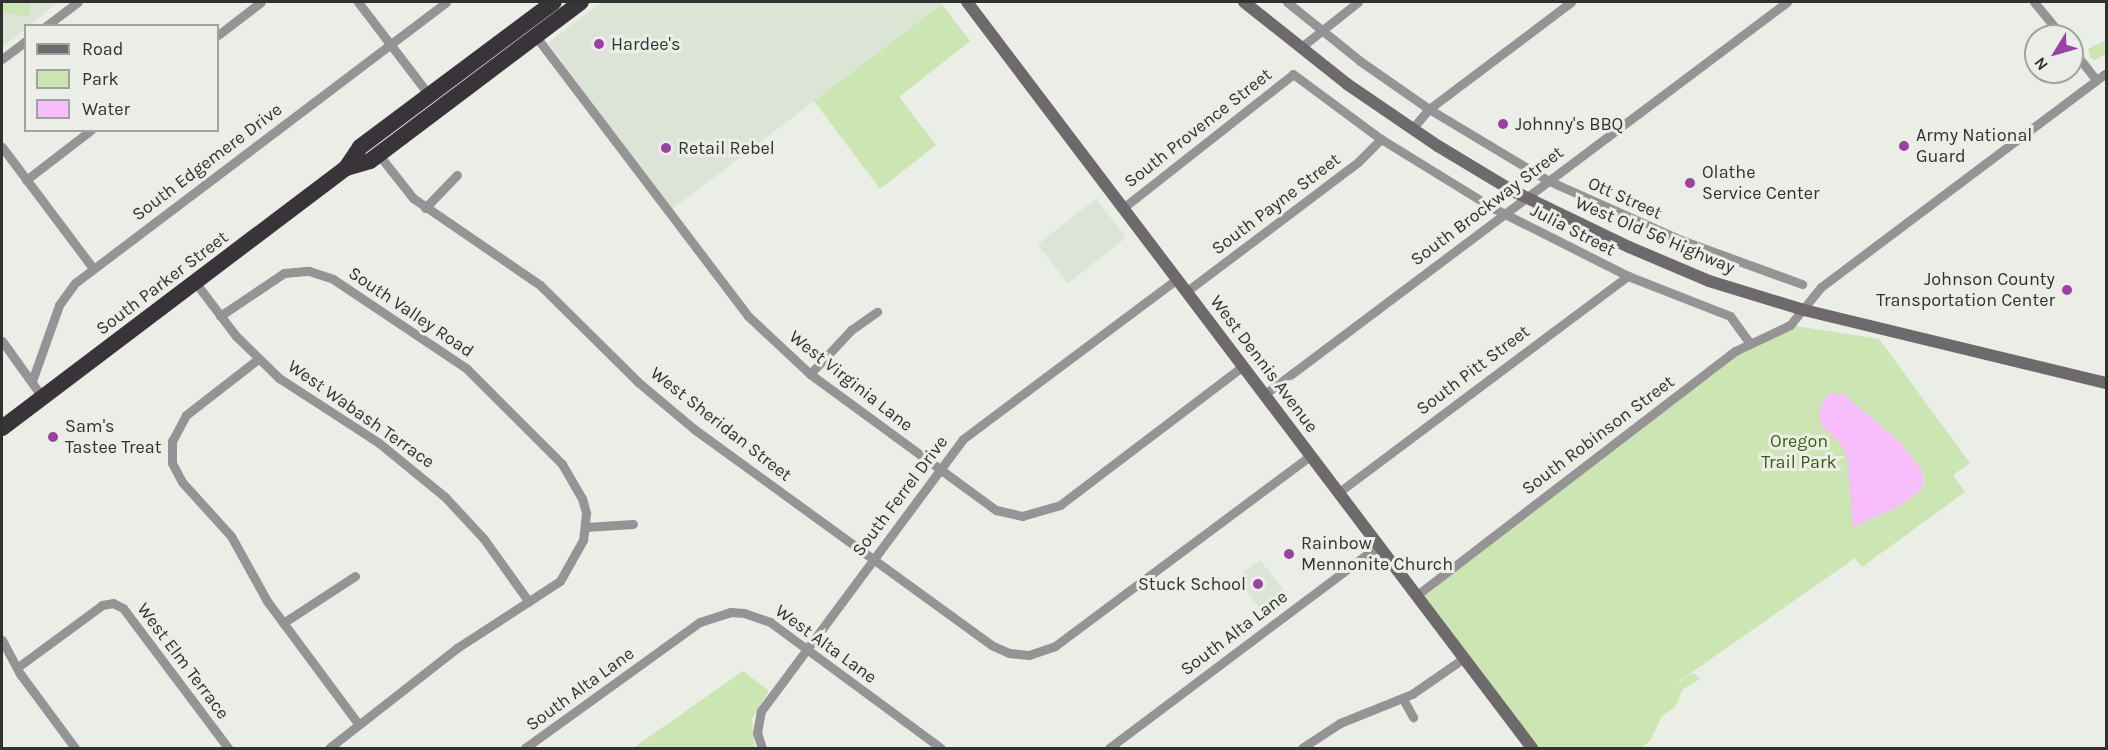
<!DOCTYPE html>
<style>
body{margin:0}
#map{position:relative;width:2108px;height:750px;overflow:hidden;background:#eaeee6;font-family:Karla,sans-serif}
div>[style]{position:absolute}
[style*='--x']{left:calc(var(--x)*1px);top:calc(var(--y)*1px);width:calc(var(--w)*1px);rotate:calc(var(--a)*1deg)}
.built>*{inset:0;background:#dce4d5;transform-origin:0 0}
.green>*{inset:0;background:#cbe6b2}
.water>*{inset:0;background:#f8bdfd}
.street>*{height:9px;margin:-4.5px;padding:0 4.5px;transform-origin:4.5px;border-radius:4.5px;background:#969396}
.secondary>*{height:12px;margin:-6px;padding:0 6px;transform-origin:6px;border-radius:6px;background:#6d696d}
.highway>*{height:16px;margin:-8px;padding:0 8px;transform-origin:8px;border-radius:8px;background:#393439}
.dots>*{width:16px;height:16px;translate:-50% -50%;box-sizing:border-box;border:3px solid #eaeee6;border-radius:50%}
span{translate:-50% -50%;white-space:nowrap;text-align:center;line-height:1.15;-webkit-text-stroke:6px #eaeee6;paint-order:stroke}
.poi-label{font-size:18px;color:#30322f}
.left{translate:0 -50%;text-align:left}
.right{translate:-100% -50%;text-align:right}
.street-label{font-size:18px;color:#30322f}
.park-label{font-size:18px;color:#3c5d0d}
.frame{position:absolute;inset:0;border:3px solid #30322f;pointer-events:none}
.legend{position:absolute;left:24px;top:24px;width:195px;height:108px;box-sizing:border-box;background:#eaeee6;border:2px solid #a0a39d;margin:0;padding:8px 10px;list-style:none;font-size:18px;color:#30322f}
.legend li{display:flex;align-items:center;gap:12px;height:30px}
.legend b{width:30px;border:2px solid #a0a39d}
.north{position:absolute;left:2024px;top:24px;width:60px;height:60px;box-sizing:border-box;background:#eaeee6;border:2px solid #a0a39d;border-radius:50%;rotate:233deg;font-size:16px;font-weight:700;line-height:24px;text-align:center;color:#30322f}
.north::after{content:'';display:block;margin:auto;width:21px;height:27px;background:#9e3fa8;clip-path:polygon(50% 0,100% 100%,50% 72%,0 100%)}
</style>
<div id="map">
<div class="built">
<i style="clip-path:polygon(2px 2px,59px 2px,2px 47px)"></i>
<i style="clip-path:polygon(602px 2px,939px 2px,942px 4px,671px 210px,548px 43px)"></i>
<i style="left:1096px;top:199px;width:49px;height:74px;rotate:52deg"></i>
<i style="left:1260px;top:560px;width:41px;height:30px;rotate:52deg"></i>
</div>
<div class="green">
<i style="clip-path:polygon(4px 2px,31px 2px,28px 17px,2px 12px)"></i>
<i style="clip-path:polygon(942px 4px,970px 41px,899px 97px,936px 145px,880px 189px,814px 101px)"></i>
<i style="clip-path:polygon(2106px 40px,2106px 54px,2095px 60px,2091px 58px,2088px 49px)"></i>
<i style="clip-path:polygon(1790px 325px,1879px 339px,1970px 463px,1953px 475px,1965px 492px,1862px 567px,1855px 558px,1671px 687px,1693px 673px,1700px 679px,1683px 689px,1675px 707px,1662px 716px,1650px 741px,1641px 748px,1532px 748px,1417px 595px,1735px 351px)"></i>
<i style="clip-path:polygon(743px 671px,769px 691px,752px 719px,755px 748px,633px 748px)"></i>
</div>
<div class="water">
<i style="clip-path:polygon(1842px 393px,1901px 443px,1923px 472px,1923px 488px,1900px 506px,1853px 527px,1847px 456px,1838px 441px,1821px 425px,1819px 410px,1828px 394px)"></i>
</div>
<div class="street">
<i style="--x:358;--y:2;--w:117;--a:52.6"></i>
<i style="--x:1287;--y:2;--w:94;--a:38.9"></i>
<i style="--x:1360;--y:61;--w:84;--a:34.8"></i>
<i style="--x:1429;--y:109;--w:138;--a:31"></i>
<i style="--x:1547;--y:180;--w:147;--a:24.1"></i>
<i style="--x:1681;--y:240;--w:129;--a:20"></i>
<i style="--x:2034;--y:2;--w:44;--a:50.5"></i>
<i style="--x:46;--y:26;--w:40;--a:-37"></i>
<i style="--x:534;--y:34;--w:354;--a:52.8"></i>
<i style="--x:748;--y:316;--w:85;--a:43.1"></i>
<i style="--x:810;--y:374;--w:230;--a:36.2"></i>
<i style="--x:996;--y:510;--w:27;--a:13"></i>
<i style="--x:1022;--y:516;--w:40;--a:-16"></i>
<i style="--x:1060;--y:505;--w:230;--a:-37.2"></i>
<i style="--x:218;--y:35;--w:54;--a:-37.5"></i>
<i style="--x:1300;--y:48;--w:74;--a:-38.4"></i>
<i style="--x:2072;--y:49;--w:39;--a:52"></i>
<i style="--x:2;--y:59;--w:30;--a:-37"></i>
<i style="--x:1412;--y:129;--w:26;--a:-50"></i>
<i style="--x:1429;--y:109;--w:178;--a:-37"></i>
<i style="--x:2;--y:147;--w:151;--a:53.1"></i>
<i style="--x:379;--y:155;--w:55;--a:51.7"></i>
<i style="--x:413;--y:198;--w:154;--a:34.4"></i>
<i style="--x:540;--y:285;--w:138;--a:44.7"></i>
<i style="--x:638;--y:382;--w:73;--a:40"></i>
<i style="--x:694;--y:429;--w:367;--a:36"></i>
<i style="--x:991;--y:645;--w:20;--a:24"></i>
<i style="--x:1009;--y:653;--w:20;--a:6"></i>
<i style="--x:1029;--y:655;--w:28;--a:-19"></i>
<i style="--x:1055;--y:646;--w:319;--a:-36.7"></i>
<i style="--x:26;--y:180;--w:82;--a:-37.6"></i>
<i style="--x:425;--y:208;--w:46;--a:-45.9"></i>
<i style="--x:1123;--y:208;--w:216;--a:-38.2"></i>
<i style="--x:1293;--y:74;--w:109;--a:36.5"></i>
<i style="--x:1381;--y:139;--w:134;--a:31.6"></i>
<i style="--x:1495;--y:209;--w:149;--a:26.7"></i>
<i style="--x:1628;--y:276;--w:110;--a:21.4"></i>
<i style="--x:1730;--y:316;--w:34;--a:54"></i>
<i style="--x:195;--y:282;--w:68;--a:52.8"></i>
<i style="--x:236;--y:336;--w:60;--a:44.3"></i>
<i style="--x:279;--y:378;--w:119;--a:33"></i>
<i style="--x:379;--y:443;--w:85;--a:39.3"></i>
<i style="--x:445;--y:497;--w:57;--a:47.1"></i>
<i style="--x:484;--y:539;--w:77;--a:54.5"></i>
<i style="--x:1187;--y:291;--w:214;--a:-37"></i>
<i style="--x:1358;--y:162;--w:33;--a:-45"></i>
<i style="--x:220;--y:316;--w:77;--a:-33.9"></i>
<i style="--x:284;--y:273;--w:25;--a:-5"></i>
<i style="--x:309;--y:271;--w:25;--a:18"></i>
<i style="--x:333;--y:279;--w:160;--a:33.8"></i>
<i style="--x:466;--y:368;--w:136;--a:45"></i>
<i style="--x:562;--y:464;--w:39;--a:60"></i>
<i style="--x:582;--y:498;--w:16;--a:75"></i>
<i style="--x:586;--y:513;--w:27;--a:96"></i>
<i style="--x:583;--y:540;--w:47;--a:119.3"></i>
<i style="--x:560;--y:581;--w:123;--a:147"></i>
<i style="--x:457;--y:648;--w:162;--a:142"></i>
<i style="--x:2;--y:341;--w:70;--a:54.3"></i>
<i style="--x:258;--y:359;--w:91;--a:142.1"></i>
<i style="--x:186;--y:415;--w:30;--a:118"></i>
<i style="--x:172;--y:441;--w:22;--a:90"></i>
<i style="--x:172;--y:463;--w:21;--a:62"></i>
<i style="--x:182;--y:482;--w:73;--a:47.8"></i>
<i style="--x:231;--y:536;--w:74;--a:61"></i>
<i style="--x:267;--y:601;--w:154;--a:53.4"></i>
<i style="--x:810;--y:374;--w:60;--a:-47"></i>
<i style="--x:851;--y:330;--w:32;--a:-35"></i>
<i style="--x:32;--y:381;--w:81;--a:-70.4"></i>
<i style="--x:59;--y:305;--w:27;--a:-54"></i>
<i style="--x:75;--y:283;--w:465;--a:-37.1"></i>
<i style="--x:1265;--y:394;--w:653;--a:-36.91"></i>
<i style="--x:1339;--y:492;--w:361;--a:-36.8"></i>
<i style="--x:586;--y:527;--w:47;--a:-3.7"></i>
<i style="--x:1417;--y:595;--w:401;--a:-37.5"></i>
<i style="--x:1735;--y:351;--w:61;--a:-25.3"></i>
<i style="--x:1790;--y:325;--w:49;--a:-50.8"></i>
<i style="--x:1821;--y:287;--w:356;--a:-36.9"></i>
<i style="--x:283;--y:623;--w:86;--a:-33.1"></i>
<i style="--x:2;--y:640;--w:40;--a:62"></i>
<i style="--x:21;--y:675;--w:91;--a:53.5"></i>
<i style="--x:18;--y:667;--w:104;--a:-36.4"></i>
<i style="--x:102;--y:605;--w:11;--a:-10"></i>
<i style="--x:113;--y:603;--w:11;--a:27"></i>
<i style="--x:123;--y:608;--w:175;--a:53.1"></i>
<i style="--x:1403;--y:699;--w:21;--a:61"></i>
<i style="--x:525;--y:748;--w:216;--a:-35.8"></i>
<i style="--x:700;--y:622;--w:32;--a:-18"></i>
<i style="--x:730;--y:612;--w:14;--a:4"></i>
<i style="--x:744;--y:613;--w:28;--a:19"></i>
<i style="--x:770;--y:622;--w:212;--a:36.4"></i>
<i style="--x:762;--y:748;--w:16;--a:-108"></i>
<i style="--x:757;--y:733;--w:22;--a:-80"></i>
<i style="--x:761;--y:711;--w:339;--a:-53.4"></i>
<i style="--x:963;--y:439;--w:267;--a:-36.8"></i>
<i style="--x:1109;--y:748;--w:338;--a:-36.9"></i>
<i style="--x:1302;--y:748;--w:45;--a:-33.3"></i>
<i style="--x:1340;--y:723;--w:78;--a:-21.9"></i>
<i style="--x:1412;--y:694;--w:63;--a:-34.7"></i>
</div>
<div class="secondary">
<i style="--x:967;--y:2;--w:936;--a:52.86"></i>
<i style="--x:1244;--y:2;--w:132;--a:38.5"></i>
<i style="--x:1347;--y:84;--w:110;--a:34.3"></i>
<i style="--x:1438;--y:146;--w:87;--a:31"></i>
<i style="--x:1513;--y:191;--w:129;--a:25.8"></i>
<i style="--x:1629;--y:247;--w:87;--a:23"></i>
<i style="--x:1709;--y:281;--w:99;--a:17"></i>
<i style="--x:1804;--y:310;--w:311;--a:13.6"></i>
</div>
<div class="highway">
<i style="--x:346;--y:168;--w:25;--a:-56"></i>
<i style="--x:360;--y:147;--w:242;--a:-36.8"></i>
<i style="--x:2;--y:428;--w:431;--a:-37.1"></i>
<i style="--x:346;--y:168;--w:25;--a:-16"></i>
<i style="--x:370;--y:161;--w:264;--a:-37"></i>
</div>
<div class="dots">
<i style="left:599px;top:44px;background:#9e3fa8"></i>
<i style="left:1503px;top:124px;background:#9e3fa8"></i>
<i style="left:1904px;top:146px;background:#9e3fa8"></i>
<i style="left:666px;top:148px;background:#9e3fa8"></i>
<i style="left:1690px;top:183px;background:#9e3fa8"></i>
<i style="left:2067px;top:290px;background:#9e3fa8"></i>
<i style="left:53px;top:437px;background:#9e3fa8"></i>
<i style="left:1289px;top:554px;background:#9e3fa8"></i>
<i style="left:1258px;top:584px;background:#9e3fa8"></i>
</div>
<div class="poi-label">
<span class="left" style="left:611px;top:44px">Hardee's</span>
<span class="left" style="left:1515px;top:124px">Johnny's BBQ</span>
<span class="left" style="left:1916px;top:146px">Army National<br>Guard</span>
<span class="left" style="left:678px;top:148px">Retail Rebel</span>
<span class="left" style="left:1702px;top:183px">Olathe<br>Service Center</span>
<span class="right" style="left:2055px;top:290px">Johnson County<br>Transportation Center</span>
<span class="left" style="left:65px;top:437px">Sam's<br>Tastee Treat</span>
<span class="left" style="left:1301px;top:554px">Rainbow<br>Mennonite Church</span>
<span class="right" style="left:1246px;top:584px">Stuck School</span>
</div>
<div class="street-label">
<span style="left:1198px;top:128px;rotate:-38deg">South Provence Street</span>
<span style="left:207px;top:162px;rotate:-37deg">South Edgemere Drive</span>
<span style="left:1625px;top:198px;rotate:24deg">Ott Street</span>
<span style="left:1276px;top:204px;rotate:-37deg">South Payne Street</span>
<span style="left:1487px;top:206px;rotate:-37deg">South Brockway Street</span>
<span style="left:1573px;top:230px;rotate:27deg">Julia Street</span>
<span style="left:1655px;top:235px;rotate:23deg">West Old 56 Highway</span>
<span style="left:162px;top:283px;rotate:-37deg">South Parker Street</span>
<span style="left:411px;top:312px;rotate:34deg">South Valley Road</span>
<span style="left:1264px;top:364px;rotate:53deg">West Dennis Avenue</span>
<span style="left:1473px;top:370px;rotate:-37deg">South Pitt Street</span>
<span style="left:851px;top:381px;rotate:38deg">West Virginia Lane</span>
<span style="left:361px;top:414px;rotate:35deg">West Wabash Terrace</span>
<span style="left:721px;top:424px;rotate:38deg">West Sheridan Street</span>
<span style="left:1598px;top:435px;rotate:-37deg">South Robinson Street</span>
<span style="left:900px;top:496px;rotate:-53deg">South Ferrel Drive</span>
<span style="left:1234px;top:633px;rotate:-37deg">South Alta Lane</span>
<span style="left:826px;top:644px;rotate:36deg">West Alta Lane</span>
<span style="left:183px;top:661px;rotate:53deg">West Elm Terrace</span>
<span style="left:580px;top:689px;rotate:-36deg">South Alta Lane</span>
</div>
<div class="park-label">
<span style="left:1799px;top:452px">Oregon<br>Trail Park</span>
</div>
<div class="frame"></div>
<ul class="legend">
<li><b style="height:8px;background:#6d696d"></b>Road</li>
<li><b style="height:16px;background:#cbe6b2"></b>Park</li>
<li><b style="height:16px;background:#f8bdfd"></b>Water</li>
</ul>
<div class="north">N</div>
</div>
